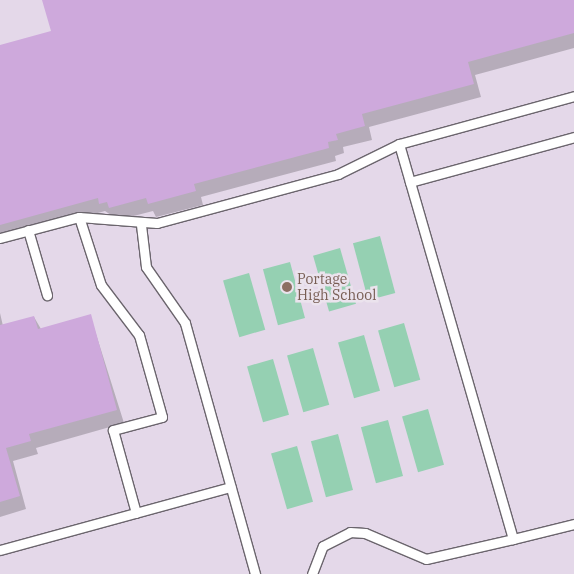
<!DOCTYPE html>
<style>
body{margin:0}
#map{position:relative;width:574px;height:574px;overflow:hidden;background:#ebe3ed;font-family:"IBM Plex Serif",serif}
div>[style]{position:absolute}
[style*='--x']{left:calc(var(--x)*1px);top:calc(var(--y)*1px);width:calc(var(--w)*1px);rotate:calc(var(--a)*1deg)}
.built>*{inset:0;background:#e4d8e9;transform-origin:0 0}
.green>*{inset:0;background:#95d0b2;transform-origin:0 0}
.shadow>*{inset:0;background:#0003}
.building>*{inset:0;background:#cea9dc}
.roads{filter:drop-shadow(1px 0 #6b656d) drop-shadow(-1px 0 #6b656d) drop-shadow(0 1px #6b656d) drop-shadow(0 -1px #6b656d)}
.service>*{height:9px;margin:-4.5px;padding:0 4.5px;transform-origin:4.5px;border-radius:4.5px;background:#fff}
.dots>*{width:14px;height:14px;translate:-50% -50%;box-sizing:border-box;border:2px solid #ebe3ed;border-radius:50%}
span{translate:-50% -50%;white-space:nowrap;text-align:center;line-height:1.15;-webkit-text-stroke:5px #ebe3ed;paint-order:stroke}
.education-label{font-size:14px;color:#785e54}
.left{translate:0 -50%;text-align:left}
</style>
<div id="map">
<div class="built">
<i style="left:0;top:0;width:574px;height:574px"></i>
</div>
<div class="green">
<i style="left:380px;top:236px;width:59px;height:28px;rotate:75deg"></i>
<i style="left:340px;top:248px;width:58px;height:28px;rotate:74deg"></i>
<i style="left:290px;top:262px;width:58px;height:28px;rotate:75deg"></i>
<i style="left:249px;top:273px;width:59px;height:27px;rotate:74deg"></i>
<i style="left:404px;top:323px;width:59px;height:27px;rotate:74deg"></i>
<i style="left:364px;top:335px;width:58px;height:27px;rotate:74deg"></i>
<i style="left:313px;top:348px;width:59px;height:27px;rotate:74deg"></i>
<i style="left:273px;top:359px;width:58px;height:27px;rotate:74deg"></i>
<i style="left:428px;top:409px;width:58px;height:27px;rotate:74deg"></i>
<i style="left:388px;top:420px;width:58px;height:28px;rotate:75deg"></i>
<i style="left:338px;top:434px;width:58px;height:28px;rotate:75deg"></i>
<i style="left:297px;top:446px;width:58px;height:27px;rotate:74deg"></i>
</div>
<div class="shadow">
<i style="clip-path:polygon(44px 0,574px 0,574px 48px,475px 75px,481px 97px,369px 127px,372px 140px,343px 147px,344px 153px,335px 156px,336px 161px,201px 197px,203px 205px,156px 217px,153px 211px,118px 220px,105px 211px,0 240px,0 46px,53px 32px)"></i>
<i style="clip-path:polygon(0 313px,3px 326px,34px 317px,41px 329px,90px 315px,124px 423px,36px 448px,38px 454px,13px 461px,26px 509px,0 517px)"></i>
</div>
<div class="building">
<i style="clip-path:polygon(42px 0,574px 0,574px 33px,468px 62px,474px 84px,362px 114px,365px 126px,336px 134px,338px 140px,328px 142px,329px 148px,194px 184px,196px 191px,148px 204px,146px 198px,109px 208px,107px 202px,99px 204px,98px 198px,0 225px,0 45px,51px 31px)"></i>
<i style="clip-path:polygon(91px 314px,117px 410px,29px 434px,31px 441px,6px 448px,20px 496px,0 502px,0 325px,34px 316px,38px 329px)"></i>
</div>
<div class="roads">
<div class="service">
<i style="--x:410;--y:182;--w:170;--a:-15.3"></i>
<i style="--x:79;--y:217;--w:78;--a:4.4"></i>
<i style="--x:157;--y:223;--w:188;--a:-15.1"></i>
<i style="--x:338;--y:174;--w:68;--a:-26.2"></i>
<i style="--x:399;--y:144;--w:181;--a:-15.3"></i>
<i style="--x:141;--y:225;--w:42;--a:83.2"></i>
<i style="--x:146;--y:267;--w:68;--a:55.1"></i>
<i style="--x:185;--y:323;--w:261;--a:74.4"></i>
<i style="--x:28;--y:230;--w:68;--a:73.7"></i>
<i style="--x:0;--y:238;--w:82;--a:-14.9"></i>
<i style="--x:79;--y:217;--w:71;--a:72.1"></i>
<i style="--x:101;--y:285;--w:63;--a:52.8"></i>
<i style="--x:139;--y:335;--w:85;--a:74.3"></i>
<i style="--x:162;--y:417;--w:51;--a:165.1"></i>
<i style="--x:113;--y:430;--w:86;--a:74.5"></i>
<i style="--x:513;--y:539;--w:63;--a:-13.8"></i>
<i style="--x:0;--y:550;--w:239;--a:-15.3"></i>
<i style="--x:312;--y:574;--w:30;--a:-69"></i>
<i style="--x:323;--y:546;--w:30;--a:-27"></i>
<i style="--x:350;--y:532;--w:15;--a:4"></i>
<i style="--x:365;--y:533;--w:66;--a:23.1"></i>
<i style="--x:426;--y:559;--w:89;--a:-12.9"></i>
<i style="--x:513;--y:539;--w:411;--a:-106.1"></i>
</div>
</div>
<div class="dots">
<i style="left:287px;top:287px;background:#8d6e63"></i>
</div>
<div class="education-label">
<span class="left" style="left:297px;top:287px">Portage<br>High School</span>
</div>
</div>
